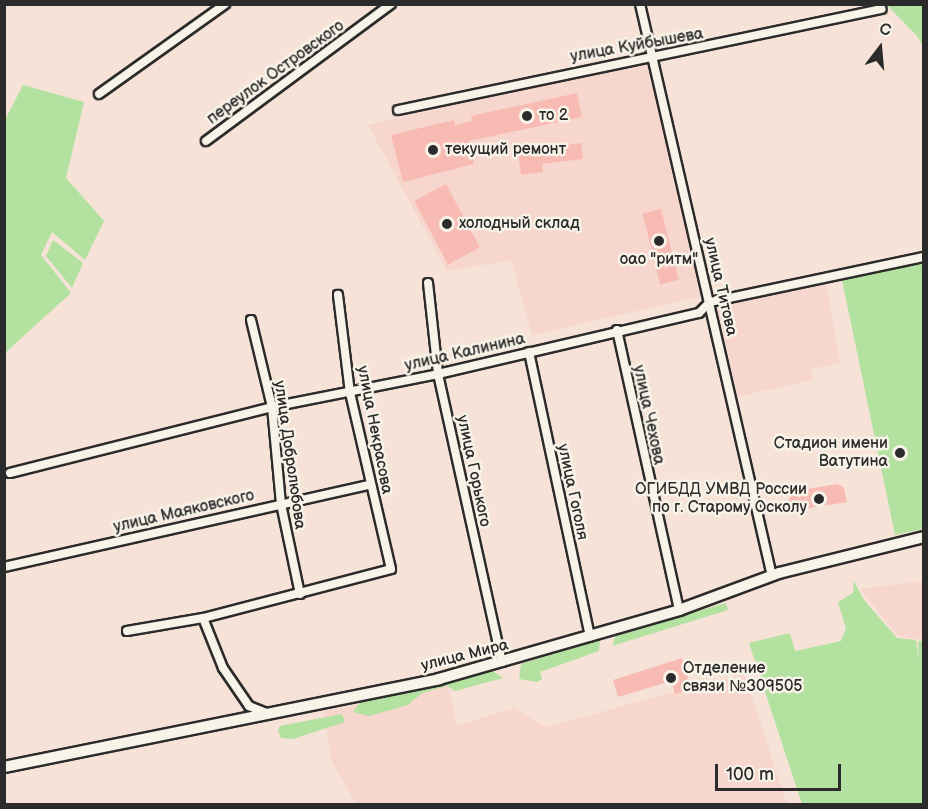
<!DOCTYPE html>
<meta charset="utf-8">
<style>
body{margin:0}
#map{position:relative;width:928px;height:809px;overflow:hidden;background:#f7e2d8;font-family:"Balsamiq Sans",sans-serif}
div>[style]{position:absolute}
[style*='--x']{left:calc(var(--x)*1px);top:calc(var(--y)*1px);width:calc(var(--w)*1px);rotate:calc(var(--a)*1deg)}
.built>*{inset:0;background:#f7d6cd;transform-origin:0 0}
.green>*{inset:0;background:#b3e1a0}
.building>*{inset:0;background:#f7bbb4;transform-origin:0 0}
.roads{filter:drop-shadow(2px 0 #2b2b2b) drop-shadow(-2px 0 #2b2b2b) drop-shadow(0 2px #2b2b2b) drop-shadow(0 -2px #2b2b2b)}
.minor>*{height:8px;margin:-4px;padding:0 4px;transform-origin:4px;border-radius:4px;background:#f7f3e8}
.secondary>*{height:10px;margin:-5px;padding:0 5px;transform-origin:5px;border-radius:5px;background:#f7f3e8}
.dots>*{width:16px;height:16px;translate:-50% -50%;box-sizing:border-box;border:3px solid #f7f3e8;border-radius:50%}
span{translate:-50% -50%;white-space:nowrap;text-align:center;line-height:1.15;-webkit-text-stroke:5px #f7f3e8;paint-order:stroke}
.street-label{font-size:16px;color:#2b2b2b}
.poi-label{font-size:16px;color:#2b2b2b}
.left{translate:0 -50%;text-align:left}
.right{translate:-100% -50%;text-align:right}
.frame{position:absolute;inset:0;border:6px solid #2b2b2b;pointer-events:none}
.north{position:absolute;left:850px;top:18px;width:60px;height:60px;-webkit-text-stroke:4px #f7f3e8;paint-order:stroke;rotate:16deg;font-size:16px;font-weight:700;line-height:24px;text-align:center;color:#2b2b2b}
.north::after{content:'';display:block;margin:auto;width:21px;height:27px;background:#2b2b2b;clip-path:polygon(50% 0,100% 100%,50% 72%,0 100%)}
.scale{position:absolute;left:715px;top:764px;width:126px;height:27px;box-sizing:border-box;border:3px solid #2b2b2b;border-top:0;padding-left:8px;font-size:18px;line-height:21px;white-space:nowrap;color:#2b2b2b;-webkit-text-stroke:4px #f7f3e8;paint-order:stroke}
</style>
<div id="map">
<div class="built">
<i style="clip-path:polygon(647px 60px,702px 296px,532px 335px,511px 260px,447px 271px,368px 125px)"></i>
<i style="left:791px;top:284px;width:98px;height:77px;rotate:77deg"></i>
<i style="left:826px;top:284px;width:81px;height:33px;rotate:80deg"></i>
<i style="clip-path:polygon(923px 581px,923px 640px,898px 636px,860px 589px)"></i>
<i style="clip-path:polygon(744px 673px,787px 804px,356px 804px,332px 761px,323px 712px,448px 684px,457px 726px,514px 708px,546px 727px)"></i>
</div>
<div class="green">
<i style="clip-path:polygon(887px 5px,923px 5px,923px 46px,917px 36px)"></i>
<i style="clip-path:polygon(23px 85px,84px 102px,66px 178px,104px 221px,85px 260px,52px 232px,41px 255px,71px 293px,5px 353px,5px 120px)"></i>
<i style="clip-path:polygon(53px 240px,83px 263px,72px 288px,46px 256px)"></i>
<i style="clip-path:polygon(923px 264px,923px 529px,895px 535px,842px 280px,886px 267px)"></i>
<i style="clip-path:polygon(854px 581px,864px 600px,897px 638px,916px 640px,919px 660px,918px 641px,923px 641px,923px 804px,802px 804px,749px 643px,790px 633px,795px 651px,841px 641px,846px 629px,838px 602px,853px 593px)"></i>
<i style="clip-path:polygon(726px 603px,728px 610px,612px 646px,616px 635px)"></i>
<i style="clip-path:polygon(600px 640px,599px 651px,540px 672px,542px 679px,537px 682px,519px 679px,521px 664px)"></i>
<i style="clip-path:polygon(491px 670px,503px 678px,455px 691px,447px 686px,422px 693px,408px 705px,369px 716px,353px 712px,360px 702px)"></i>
<i style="clip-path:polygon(342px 714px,345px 722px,293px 739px,281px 738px,278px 731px,280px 726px)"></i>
</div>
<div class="building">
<i style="clip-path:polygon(577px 93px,582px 117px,469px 141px,474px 164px,403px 182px,391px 135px,454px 120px,455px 125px,472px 121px,471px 116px)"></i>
<i style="clip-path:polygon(581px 143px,583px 159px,542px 164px,543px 172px,521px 175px,518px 152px)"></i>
<i style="left:446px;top:184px;width:72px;height:36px;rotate:62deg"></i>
<i style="left:661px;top:209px;width:73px;height:19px;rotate:76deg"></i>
<i style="clip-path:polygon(838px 484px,844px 488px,847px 502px,791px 511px,788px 492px)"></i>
<i style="clip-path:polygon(682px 658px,691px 689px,675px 694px,671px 681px,618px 697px,613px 680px)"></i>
</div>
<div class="roads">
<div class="minor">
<i style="--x:640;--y:4;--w:587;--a:77.01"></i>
<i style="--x:99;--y:94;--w:155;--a:-35.5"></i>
<i style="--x:398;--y:110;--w:494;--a:-11.8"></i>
<i style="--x:206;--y:141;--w:230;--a:-36.5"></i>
<i style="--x:428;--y:283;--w:92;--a:83.7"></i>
<i style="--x:438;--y:374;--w:295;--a:77.5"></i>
<i style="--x:251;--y:320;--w:89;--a:76.4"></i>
<i style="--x:272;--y:407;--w:97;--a:84.7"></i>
<i style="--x:281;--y:504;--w:92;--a:78.1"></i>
<i style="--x:617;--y:330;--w:287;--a:77.5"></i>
<i style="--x:529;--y:352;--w:291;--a:77.9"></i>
<i style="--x:10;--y:473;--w:270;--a:-14.1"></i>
<i style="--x:272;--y:407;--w:169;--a:-11.2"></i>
<i style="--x:438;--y:374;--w:268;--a:-13.2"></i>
<i style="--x:699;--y:313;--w:16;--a:-45"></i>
<i style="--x:710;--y:302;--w:219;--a:-11.9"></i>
<i style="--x:4;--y:567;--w:374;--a:-12.7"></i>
<i style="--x:203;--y:618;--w:54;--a:68.2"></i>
<i style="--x:223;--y:668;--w:46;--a:55.6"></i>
<i style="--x:249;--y:706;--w:18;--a:22"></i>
<i style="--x:127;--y:631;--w:77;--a:-9.7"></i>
<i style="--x:203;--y:618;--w:194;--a:-14.6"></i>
<i style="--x:391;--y:569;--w:181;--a:-103.1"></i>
<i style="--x:350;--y:393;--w:99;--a:-97"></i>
</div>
<div class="secondary">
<i style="--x:4;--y:767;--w:444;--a:-11.4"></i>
<i style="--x:439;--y:679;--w:250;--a:-16"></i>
<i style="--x:679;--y:610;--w:107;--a:-20.3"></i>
<i style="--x:779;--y:573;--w:149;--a:-13.9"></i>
</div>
</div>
<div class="dots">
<i style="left:527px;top:116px;background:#2b2b2b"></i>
<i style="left:433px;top:150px;background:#2b2b2b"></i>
<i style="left:447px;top:224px;background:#2b2b2b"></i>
<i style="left:659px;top:241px;background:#2b2b2b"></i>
<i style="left:900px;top:453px;background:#2b2b2b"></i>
<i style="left:819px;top:499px;background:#2b2b2b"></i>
<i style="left:671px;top:678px;background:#2b2b2b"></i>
</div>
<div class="street-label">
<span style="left:637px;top:46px;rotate:-10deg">улица Куйбышева</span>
<span style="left:276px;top:73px;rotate:-36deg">переулок Островского</span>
<span style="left:720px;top:287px;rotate:77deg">улица Титова</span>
<span style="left:465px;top:353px;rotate:-13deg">улица Калинина</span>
<span style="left:648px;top:415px;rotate:78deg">улица Чехова</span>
<span style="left:374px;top:430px;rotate:79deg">улица Некрасова</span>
<span style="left:289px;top:455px;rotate:82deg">улица Добролюбова</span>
<span style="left:473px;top:471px;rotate:78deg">улица Горького</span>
<span style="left:572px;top:492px;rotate:78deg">улица Гоголя</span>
<span style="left:184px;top:512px;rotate:-13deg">улица Маяковского</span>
<span style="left:465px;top:656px;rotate:-14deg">улица Мира</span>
</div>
<div class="poi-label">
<span class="left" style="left:539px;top:116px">то 2</span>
<span class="left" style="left:445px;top:150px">текущий ремонт</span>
<span class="left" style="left:459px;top:224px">холодный склад</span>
<span style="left:659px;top:260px">оао "ритм"</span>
<span class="right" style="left:888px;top:453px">Стадион имени<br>Ватутина</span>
<span class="right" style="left:807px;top:499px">ОГИБДД УМВД России<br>по г. Старому Осколу</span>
<span class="left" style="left:683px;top:678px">Отделение<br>связи №309505</span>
</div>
<div class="frame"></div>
<div class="north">С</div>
<div class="scale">100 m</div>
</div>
